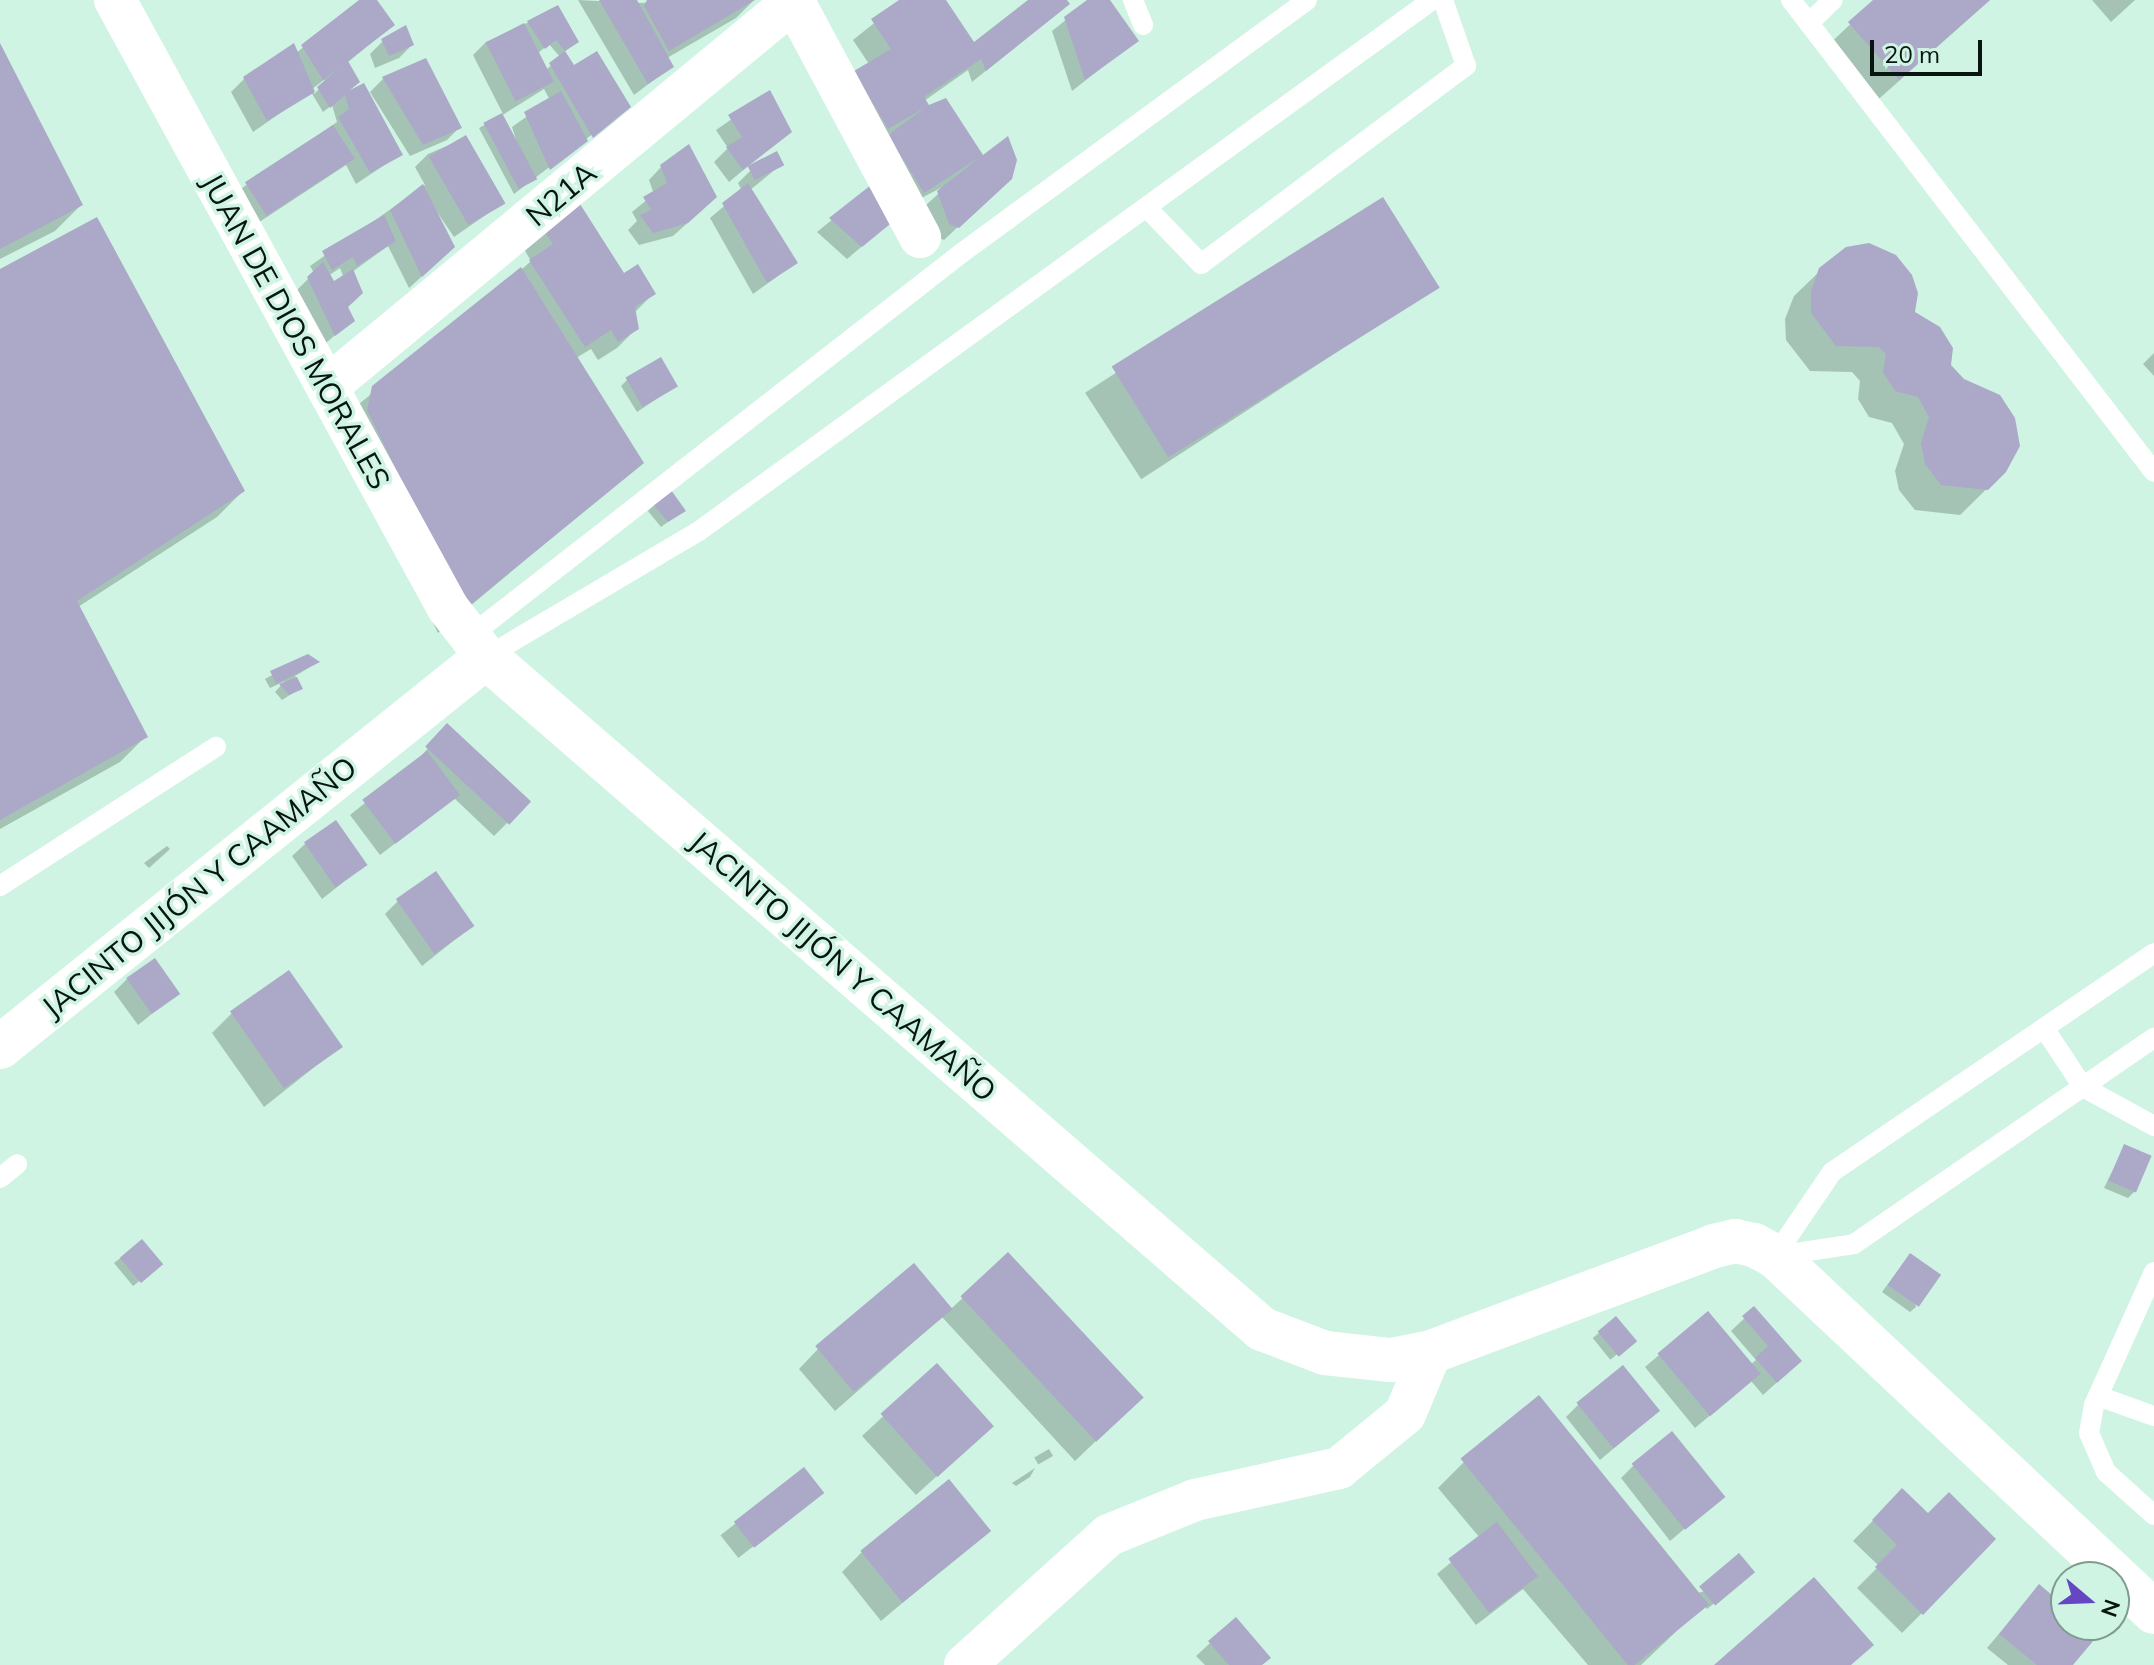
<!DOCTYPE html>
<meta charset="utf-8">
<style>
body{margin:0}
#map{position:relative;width:2154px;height:1665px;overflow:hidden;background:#cff4e3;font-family:Mulish,sans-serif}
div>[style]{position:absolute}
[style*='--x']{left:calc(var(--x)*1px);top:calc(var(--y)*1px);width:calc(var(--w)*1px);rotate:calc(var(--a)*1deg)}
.shadow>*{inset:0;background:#0003;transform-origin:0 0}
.building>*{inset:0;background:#aba8c8;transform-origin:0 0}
.service>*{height:20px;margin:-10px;padding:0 10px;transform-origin:10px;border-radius:10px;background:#fff}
.minor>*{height:42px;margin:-21px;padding:0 21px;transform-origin:21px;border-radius:21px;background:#fff}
.tertiary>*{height:44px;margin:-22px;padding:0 22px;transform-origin:22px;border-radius:22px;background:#fff}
span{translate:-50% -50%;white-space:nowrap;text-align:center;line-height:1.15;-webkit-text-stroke:7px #cff4e3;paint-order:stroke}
.street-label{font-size:30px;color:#081510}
.north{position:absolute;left:2050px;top:1561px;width:80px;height:80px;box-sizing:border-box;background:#cff4e3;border:2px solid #7f9b8f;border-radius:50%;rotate:109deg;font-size:22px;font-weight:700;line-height:32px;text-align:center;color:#081510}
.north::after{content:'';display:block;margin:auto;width:28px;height:36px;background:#6548c1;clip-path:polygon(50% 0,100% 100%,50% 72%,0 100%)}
.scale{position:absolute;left:1870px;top:40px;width:112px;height:36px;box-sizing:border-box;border:4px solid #081510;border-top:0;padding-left:10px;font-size:24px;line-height:28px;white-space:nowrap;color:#081510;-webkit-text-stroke:6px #cff4e3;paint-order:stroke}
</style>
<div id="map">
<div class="shadow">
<i style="clip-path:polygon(evenodd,363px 0,375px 0,393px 25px,347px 63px,345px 94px,401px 154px,356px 184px,346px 165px,250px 228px,232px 195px,337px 122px,332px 105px,323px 112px,311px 92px,253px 132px,231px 92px,244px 79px,296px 53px,363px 0,324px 80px,326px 82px,314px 94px,312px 89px,324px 80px)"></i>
<i style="clip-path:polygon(578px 0,637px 3px,754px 0,736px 18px,667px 58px,671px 67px,634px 95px)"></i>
<i style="clip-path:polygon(903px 0,944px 0,973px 45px,1031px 0,1068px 4px,972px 82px,968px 70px,924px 101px,929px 107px,945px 100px,1000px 187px,944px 240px,937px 237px,925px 206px,950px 183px,910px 204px,876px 150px,895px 131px,874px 141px,842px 85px,869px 64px,853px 40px)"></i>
<i style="clip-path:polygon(1091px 0,1108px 0,1137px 40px,1072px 91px,1052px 31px)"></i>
<i style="clip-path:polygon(1876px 0,1990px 0,1872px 105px,1823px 50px)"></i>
<i style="clip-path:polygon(2092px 0,2135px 0,2111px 22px)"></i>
<i style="clip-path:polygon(evenodd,529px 22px,577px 42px,564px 52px,573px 68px,628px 107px,514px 194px,479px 128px,503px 114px,473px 55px,486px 42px,529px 22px,549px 44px,560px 57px,546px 70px,537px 54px,549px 44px,529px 22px,544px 89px,550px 100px,512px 127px,519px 149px,501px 116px,544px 89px)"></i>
<i style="clip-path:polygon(383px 41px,412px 45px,399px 58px,375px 68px,370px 54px)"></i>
<i style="clip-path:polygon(0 47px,81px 205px,55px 231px,0 259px)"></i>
<i style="clip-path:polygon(425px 61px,460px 127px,447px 140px,410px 156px,370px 92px,383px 79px)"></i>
<i style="clip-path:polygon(769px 93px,790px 131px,729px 182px,714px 162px,728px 148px,716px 130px)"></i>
<i style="clip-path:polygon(evenodd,465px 138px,503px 203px,454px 237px,431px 203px,440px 260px,409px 288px,388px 246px,352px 272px,346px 307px,352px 321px,321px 347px,296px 291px,314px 273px,310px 266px,425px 185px,415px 167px,428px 154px,465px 138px,340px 268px,344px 278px,333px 284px,328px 276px,340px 268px)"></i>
<i style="clip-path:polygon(782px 164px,750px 190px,796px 263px,753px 294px,710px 218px,742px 191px,738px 183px,751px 170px)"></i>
<i style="clip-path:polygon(662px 166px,702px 210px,673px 236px,639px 245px,628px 230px,637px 221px,632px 212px,654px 194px,649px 180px)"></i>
<i style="clip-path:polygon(871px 188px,893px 220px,847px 259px,817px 232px)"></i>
<i style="left:1382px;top:200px;width:103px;height:354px;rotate:57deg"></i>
<i style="clip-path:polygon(544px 230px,654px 293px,634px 313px,637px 328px,617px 348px,598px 360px,591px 349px,576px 358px,642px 462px,438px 633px,342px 437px,347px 414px,521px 270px,531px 261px,524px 249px)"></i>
<i style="clip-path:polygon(1821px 270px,1912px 313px,1949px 366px,2005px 471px,1960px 515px,1915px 510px,1899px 490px,1895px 471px,1904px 444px,1892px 423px,1869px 417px,1858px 399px,1860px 381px,1852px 372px,1810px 371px,1786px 340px,1785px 319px,1794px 296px)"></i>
<i style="clip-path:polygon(0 271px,243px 491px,217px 517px,78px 607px,146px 736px,120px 762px,0 829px)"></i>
<i style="clip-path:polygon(2154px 353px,2154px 376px,2143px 364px)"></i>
<i style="clip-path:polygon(627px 380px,676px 386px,637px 412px,621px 386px)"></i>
<i style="clip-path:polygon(654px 505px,684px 510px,661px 527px,648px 511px)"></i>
<i style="clip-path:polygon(307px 656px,317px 663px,295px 676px,301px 688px,282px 700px,275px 692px,285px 681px,270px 688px,265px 679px)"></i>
<i style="clip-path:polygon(447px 726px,528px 802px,494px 836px,454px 798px,380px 855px,350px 815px,416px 762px)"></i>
<i style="clip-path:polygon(305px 844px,365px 865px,322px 899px,292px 856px)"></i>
<i style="clip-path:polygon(167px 846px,170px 849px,149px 868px,144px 863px)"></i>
<i style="clip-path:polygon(398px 901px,472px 926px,422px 966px,385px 914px)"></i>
<i style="clip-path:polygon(127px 979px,178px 993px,138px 1025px,114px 992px)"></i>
<i style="clip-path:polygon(232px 1013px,341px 1046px,264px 1107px,212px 1033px)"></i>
<i style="clip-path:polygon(2124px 1147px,2134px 1192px,2128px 1198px,2104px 1188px)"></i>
<i style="clip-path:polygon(141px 1242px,154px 1270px,133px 1286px,114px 1263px)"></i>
<i style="clip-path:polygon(1008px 1255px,1120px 1418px,1075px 1461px,942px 1317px,835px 1411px,799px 1369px,818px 1349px,951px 1309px)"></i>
<i style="clip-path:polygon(1905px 1261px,1916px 1307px,1910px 1312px,1882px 1292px)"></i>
<i style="clip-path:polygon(1754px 1309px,1786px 1374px,1763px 1395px,1751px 1381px,1695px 1428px,1645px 1367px,1708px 1313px,1750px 1365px,1756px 1360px,1731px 1331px)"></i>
<i style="left:1616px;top:1319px;width:28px;height:30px;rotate:51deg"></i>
<i style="clip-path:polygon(937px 1366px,971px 1445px,916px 1495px,862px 1436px)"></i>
<i style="clip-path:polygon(1579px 1404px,1658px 1411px,1600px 1460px,1566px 1417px)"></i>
<i style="left:1049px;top:1449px;width:8px;height:17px;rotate:60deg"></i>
<i style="clip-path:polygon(1464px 1462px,1695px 1594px,1746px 1578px,1707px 1609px,1704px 1605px,1641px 1665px,1588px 1665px,1523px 1589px,1476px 1625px,1437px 1574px,1480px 1538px,1438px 1488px)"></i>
<i style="clip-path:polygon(1634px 1465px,1722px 1497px,1670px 1541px,1621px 1478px)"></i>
<i style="clip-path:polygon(1035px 1468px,1030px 1477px,1016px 1486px,1012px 1483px)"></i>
<i style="left:804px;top:1470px;width:29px;height:106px;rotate:52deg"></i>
<i style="clip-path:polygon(1902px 1491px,1928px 1516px,1922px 1613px,1902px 1633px,1857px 1588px,1879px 1566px,1853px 1541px)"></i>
<i style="clip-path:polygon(988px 1531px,881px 1621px,842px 1572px,862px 1552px)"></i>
<i style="clip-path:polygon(2039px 1587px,2066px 1609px,2066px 1625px,2085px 1625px,2071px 1665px,2008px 1665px,1987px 1648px)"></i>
<i style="clip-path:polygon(1235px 1620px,1260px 1665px,1205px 1665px,1196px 1656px)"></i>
</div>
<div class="building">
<i style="clip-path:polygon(359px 0,377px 0,395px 25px,348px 61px,360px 82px,350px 90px,364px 83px,403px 155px,370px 173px,338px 117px,349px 109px,345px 95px,330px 108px,317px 87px,342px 66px,323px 80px,301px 45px)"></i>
<i style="clip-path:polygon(599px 0,637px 0,674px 67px,648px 84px)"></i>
<i style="clip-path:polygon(647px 0,755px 0,669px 51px,644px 6px)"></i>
<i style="clip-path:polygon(899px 0,946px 0,974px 42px,1028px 0,1067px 0,1070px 4px,986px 71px,981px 59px,924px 97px,929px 105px,946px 98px,983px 155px,1008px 136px,1017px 160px,1012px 179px,959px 228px,949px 224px,937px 191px,980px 157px,924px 193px,888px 135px,926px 107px,888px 129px,854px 71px,891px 49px,871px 19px)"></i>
<i style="clip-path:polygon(1087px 0,1110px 0,1139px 41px,1085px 80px,1064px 17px)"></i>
<i style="clip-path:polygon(1873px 0,1990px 0,1899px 80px,1848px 22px)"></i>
<i style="clip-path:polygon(558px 5px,579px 42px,565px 51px,556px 40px,545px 49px,527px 21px)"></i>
<i style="left:524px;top:23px;width:66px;height:43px;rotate:63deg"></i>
<i style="clip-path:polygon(406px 25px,414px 45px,389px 56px,381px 39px)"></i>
<i style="clip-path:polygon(0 43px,83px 205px,0 249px)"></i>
<i style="clip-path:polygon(294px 43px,315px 92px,267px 121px,243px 77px)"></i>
<i style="clip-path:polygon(565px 51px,574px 65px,597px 51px,631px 107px,593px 138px,549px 63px)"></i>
<i style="clip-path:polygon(426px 58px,462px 128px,423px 145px,382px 77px)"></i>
<i style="clip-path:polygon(770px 90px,792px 132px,743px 170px,726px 147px,742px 137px,728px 115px)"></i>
<i style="clip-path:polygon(561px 91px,588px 141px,550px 170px,524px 112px)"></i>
<i style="left:502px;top:113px;width:75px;height:21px;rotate:62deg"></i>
<i style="left:333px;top:125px;width:40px;height:105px;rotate:57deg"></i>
<i style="left:466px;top:135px;width:79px;height:43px;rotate:60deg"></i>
<i style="clip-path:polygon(689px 144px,717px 197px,688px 223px,653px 233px,640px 215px,651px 210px,643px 197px,667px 183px,660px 165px)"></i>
<i style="left:777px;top:151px;width:16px;height:33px;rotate:63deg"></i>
<i style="clip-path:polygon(748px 183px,798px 263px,767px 283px,722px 203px)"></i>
<i style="clip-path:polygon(423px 184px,455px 247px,422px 277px,390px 210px)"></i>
<i style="clip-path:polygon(871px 185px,895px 220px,862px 247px,829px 218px)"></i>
<i style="left:1383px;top:197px;width:107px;height:320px;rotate:58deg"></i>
<i style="clip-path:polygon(580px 204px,624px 273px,638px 264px,656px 294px,635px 307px,639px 329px,618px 342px,611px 330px,585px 347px,529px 260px,553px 244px,542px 228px)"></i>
<i style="clip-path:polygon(384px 215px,396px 241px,357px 266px,353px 257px,332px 270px,322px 251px)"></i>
<i style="clip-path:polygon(97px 217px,245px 491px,77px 601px,148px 737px,0 820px,0 269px)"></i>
<i style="clip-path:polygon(1869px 243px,1896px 255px,1912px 275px,1918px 293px,1915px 312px,1940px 327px,1953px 348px,1951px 365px,1964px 379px,2000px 395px,2015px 418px,2020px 446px,2006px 472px,1988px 490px,1941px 485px,1925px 464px,1921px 443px,1929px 417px,1918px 397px,1895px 391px,1883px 372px,1886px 354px,1879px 347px,1836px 346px,1811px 313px,1811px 291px,1819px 268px,1846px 247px)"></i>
<i style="clip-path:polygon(323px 262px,334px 281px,353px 269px,363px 293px,348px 307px,355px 321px,335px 336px,307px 277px)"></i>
<i style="clip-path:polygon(521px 267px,644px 463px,465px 609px,367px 410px,372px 386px)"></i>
<i style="left:661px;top:357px;width:34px;height:41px;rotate:60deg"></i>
<i style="clip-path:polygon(671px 490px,686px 511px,668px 522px,653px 504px)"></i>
<i style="clip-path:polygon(308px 654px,320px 662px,276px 684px,270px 671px)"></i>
<i style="clip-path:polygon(297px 677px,303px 689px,289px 695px,279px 684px)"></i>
<i style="left:447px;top:723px;width:115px;height:32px;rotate:43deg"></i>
<i style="left:427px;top:751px;width:55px;height:81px;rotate:53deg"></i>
<i style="left:336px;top:820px;width:55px;height:39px;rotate:55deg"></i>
<i style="left:436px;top:871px;width:67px;height:49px;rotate:55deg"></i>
<i style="left:155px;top:958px;width:44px;height:35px;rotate:55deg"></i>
<i style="left:289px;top:970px;width:94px;height:72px;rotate:55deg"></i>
<i style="left:2124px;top:1144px;width:30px;height:40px;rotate:23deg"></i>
<i style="left:142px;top:1239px;width:33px;height:29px;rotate:50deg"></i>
<i style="left:1008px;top:1252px;width:199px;height:65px;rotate:47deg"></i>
<i style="left:1910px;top:1253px;width:38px;height:39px;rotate:35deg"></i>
<i style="left:914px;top:1263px;width:60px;height:129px;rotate:50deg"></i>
<i style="clip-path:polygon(1754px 1306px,1802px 1361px,1777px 1383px,1755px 1358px,1768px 1346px,1742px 1316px)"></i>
<i style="left:1708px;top:1311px;width:82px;height:66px;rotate:50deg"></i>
<i style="left:1616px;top:1316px;width:33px;height:24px;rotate:50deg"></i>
<i style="left:937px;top:1363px;width:85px;height:76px;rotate:48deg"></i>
<i style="left:1623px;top:1365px;width:59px;height:60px;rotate:51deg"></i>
<i style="left:1539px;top:1395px;width:270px;height:101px;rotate:51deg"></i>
<i style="left:1672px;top:1431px;width:85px;height:52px;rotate:51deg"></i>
<i style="left:804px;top:1467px;width:33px;height:89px;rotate:52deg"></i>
<i style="left:949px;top:1479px;width:67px;height:114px;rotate:51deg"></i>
<i style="clip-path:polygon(1902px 1488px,1928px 1513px,1949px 1492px,1996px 1539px,1923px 1615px,1875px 1567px,1897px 1545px,1872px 1520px)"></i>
<i style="left:1497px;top:1522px;width:68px;height:61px;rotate:53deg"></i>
<i style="left:1739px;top:1553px;width:25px;height:52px;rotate:50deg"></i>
<i style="clip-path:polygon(1814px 1577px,1874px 1645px,1851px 1665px,1714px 1665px)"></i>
<i style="clip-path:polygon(2039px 1584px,2066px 1607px,2066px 1625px,2088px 1625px,2099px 1634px,2073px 1665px,2037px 1665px,1999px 1634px)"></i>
<i style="clip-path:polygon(1236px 1617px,1271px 1658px,1262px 1665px,1229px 1665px,1208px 1641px)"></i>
</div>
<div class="service">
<i style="--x:1133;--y:0;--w:27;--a:68"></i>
<i style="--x:1791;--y:0;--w:595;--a:52.44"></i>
<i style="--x:1809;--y:23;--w:33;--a:-44"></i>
<i style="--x:1147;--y:208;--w:78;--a:46"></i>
<i style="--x:1201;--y:264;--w:331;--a:-36.8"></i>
<i style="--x:1466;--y:66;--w:70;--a:-109.2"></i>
<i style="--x:470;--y:636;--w:625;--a:-37.92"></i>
<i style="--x:963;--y:252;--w:426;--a:-36.2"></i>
<i style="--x:486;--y:657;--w:247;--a:-30.6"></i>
<i style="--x:699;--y:531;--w:905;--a:-35.92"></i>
<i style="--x:0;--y:886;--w:257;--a:-32.8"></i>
<i style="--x:2044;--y:1028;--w:71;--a:56.5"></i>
<i style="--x:2083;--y:1087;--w:81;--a:28.8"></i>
<i style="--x:0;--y:1178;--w:22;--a:-39"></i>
<i style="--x:1775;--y:1256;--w:102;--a:-55.8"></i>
<i style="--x:1832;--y:1172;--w:389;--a:-34.2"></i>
<i style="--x:1775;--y:1256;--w:80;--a:-8.6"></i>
<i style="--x:1854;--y:1244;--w:364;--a:-34.5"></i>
<i style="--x:2154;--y:1272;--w:146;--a:114.3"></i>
<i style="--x:2094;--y:1405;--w:28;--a:100"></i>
<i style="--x:2089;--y:1433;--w:43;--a:66.4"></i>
<i style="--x:2106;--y:1472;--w:64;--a:41.9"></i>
<i style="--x:2098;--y:1396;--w:59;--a:19.7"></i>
</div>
<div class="minor">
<i style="--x:115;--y:0;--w:693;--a:61.29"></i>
<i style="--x:448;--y:608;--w:62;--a:52.2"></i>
<i style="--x:793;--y:0;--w:269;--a:61.8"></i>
<i style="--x:327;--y:387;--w:606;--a:-39.58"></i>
<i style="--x:965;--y:1665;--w:194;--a:-42.1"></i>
<i style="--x:1109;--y:1535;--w:93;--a:-22.1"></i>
<i style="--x:1195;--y:1500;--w:148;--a:-12.5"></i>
<i style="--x:1339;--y:1468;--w:85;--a:-39.3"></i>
<i style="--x:1405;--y:1414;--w:67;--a:-67.2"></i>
</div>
<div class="tertiary">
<i style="--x:0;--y:1047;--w:623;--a:-38.75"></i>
<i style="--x:486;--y:657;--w:1027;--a:40.89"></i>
<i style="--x:1262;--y:1329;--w:67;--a:20.9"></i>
<i style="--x:1325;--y:1353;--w:66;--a:6.1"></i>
<i style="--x:1391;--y:1360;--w:41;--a:-11.3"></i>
<i style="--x:1431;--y:1352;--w:302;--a:-20.5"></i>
<i style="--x:1714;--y:1246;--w:22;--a:-13"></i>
<i style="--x:1735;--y:1241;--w:19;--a:12"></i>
<i style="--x:1754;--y:1245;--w:24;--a:28"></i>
<i style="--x:1775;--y:1256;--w:520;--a:43.21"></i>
</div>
<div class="street-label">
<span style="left:561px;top:194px;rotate:-40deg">N21A</span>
<span style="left:296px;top:331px;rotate:61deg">JUAN DE DIOS MORALES</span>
<span style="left:199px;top:887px;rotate:-39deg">JACINTO JIJÓN Y CAAMAÑO</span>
<span style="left:843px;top:966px;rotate:41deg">JACINTO JIJÓN Y CAAMAÑO</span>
</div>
<div class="north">N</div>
<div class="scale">20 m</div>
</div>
